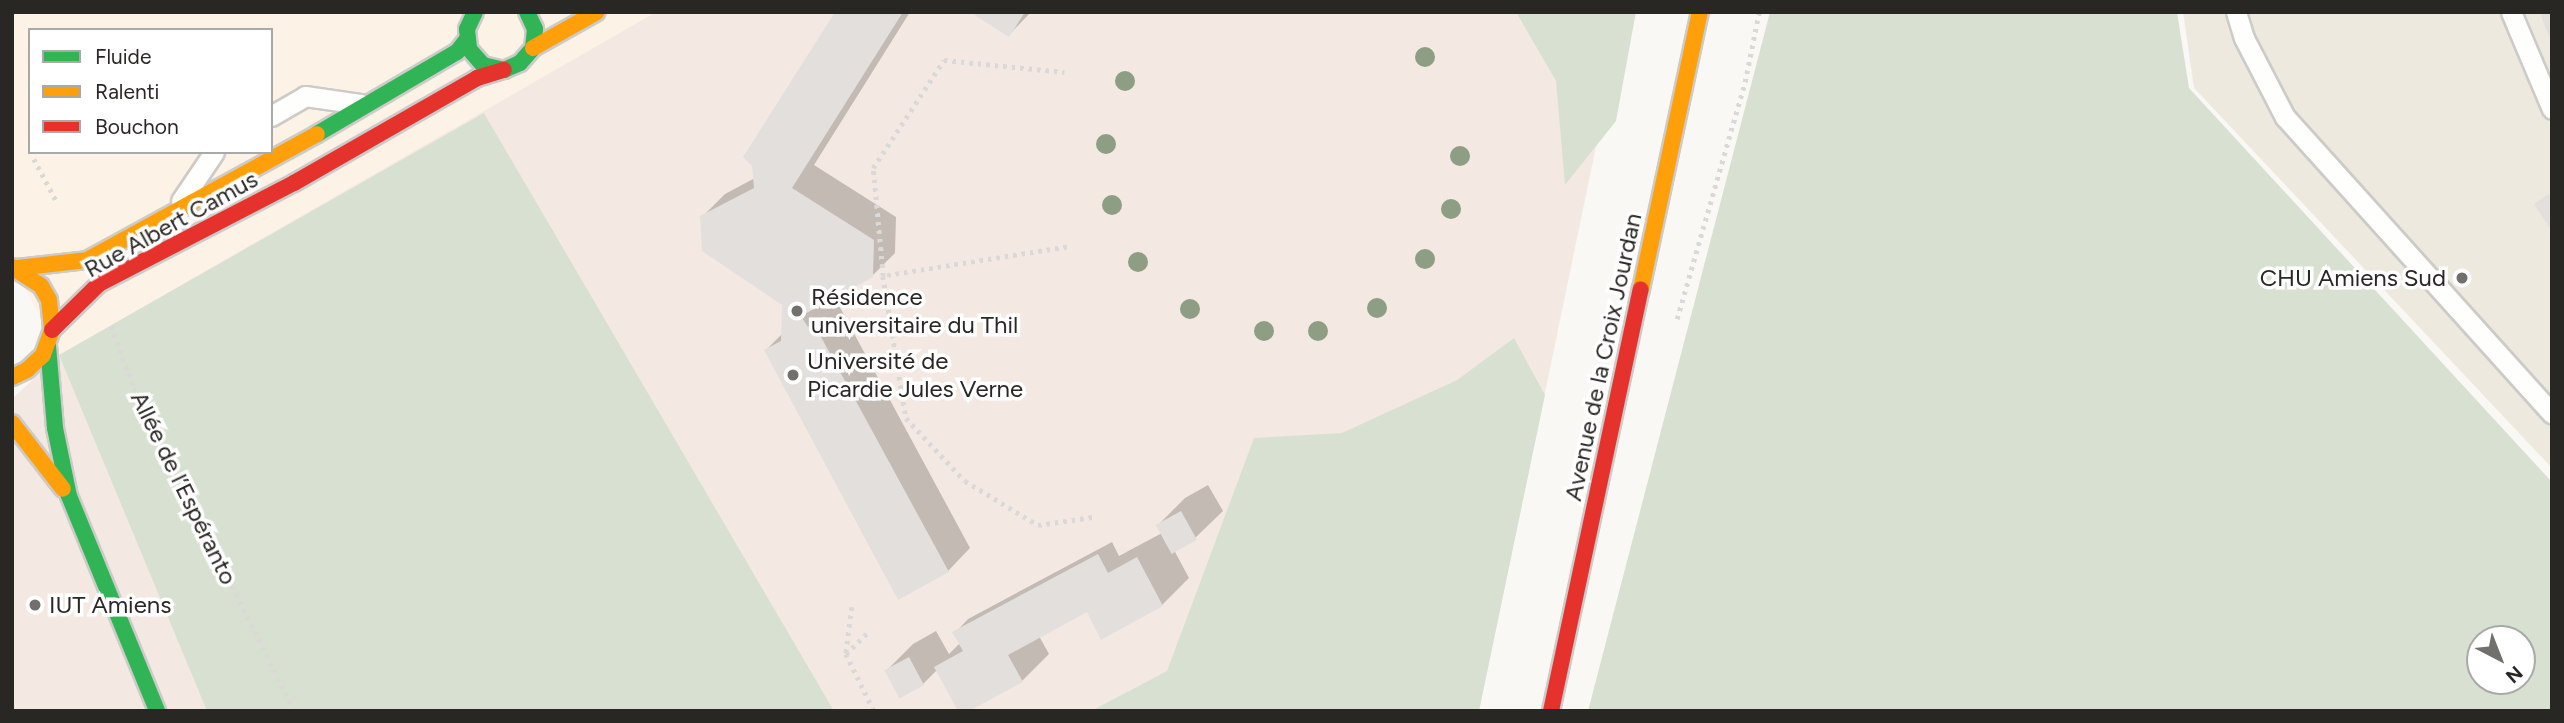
<!DOCTYPE html>
<meta charset="utf-8">
<style>
body{margin:0}
#map{position:relative;width:2564px;height:723px;overflow:hidden;background:#faf8f4;font-family:Figtree,sans-serif}
div>[style]{position:absolute}
[style*='--x']{left:calc(var(--x)*1px);top:calc(var(--y)*1px);width:calc(var(--w)*1px);rotate:calc(var(--a)*1deg)}
.commercial>*{inset:0;background:#fcf2e6}
.built>*{inset:0;background:#ede9df}
.education>*{inset:0;background:#f4e9e2}
.green>*{inset:0;background:#d8e1d1}
.shadow>*{inset:0;background:#0003}
.building>*{inset:0;background:#e2dfdd;transform-origin:0 0}
.path>*{height:4.5px;margin-top:-2.25px;transform-origin:0;background:repeating-linear-gradient(90deg,#dad9d7 0 3.5px,transparent 0 8.5px)}
.roads{filter:drop-shadow(2px 0 #cdcbc8) drop-shadow(-2px 0 #cdcbc8) drop-shadow(0 2px #cdcbc8) drop-shadow(0 -2px #cdcbc8)}
.lane>*{height:19px;margin:-9.5px;padding:0 9.5px;transform-origin:9.5px;border-radius:9.5px;background:#fefefd}
.fast>*{height:16px;margin:-8px;padding:0 8px;transform-origin:8px;border-radius:8px;background:#30b455}
.slow>*{height:16px;margin:-8px;padding:0 8px;transform-origin:8px;border-radius:8px;background:#ff9f0a}
.jam>*{height:16px;margin:-8px;padding:0 8px;transform-origin:8px;border-radius:8px;background:#e5322d}
.trees>*{width:20px;height:20px;margin:-10px;border-radius:50%;background:#8e9e84}
.dots>*{width:19px;height:19px;translate:-50% -50%;box-sizing:border-box;border:4px solid #fff;border-radius:50%}
span{translate:-50% -50%;white-space:nowrap;text-align:center;line-height:1.15;-webkit-text-stroke:7px #fff;paint-order:stroke}
.street-label{font-size:24px;color:#292724}
.poi-label{font-size:24px;color:#292724}
.right{translate:-100% -50%;text-align:right}
.left{translate:0 -50%;text-align:left}
.frame{position:absolute;inset:0;border:14px solid #292724;pointer-events:none}
.legend{position:absolute;left:28px;top:28px;width:245px;height:126px;box-sizing:border-box;background:#fff;border:2px solid #a9a9a7;margin:0;padding:9px 12px;list-style:none;font-size:21px;color:#292724}
.legend li{display:flex;align-items:center;gap:14px;height:35px}
.legend b{width:35px;border:2px solid #a9a9a7}
.north{position:absolute;left:2466px;top:625px;width:70px;height:70px;box-sizing:border-box;background:#fff;border:2px solid #a9a9a7;border-radius:50%;rotate:138deg;font-size:19px;font-weight:700;line-height:28px;text-align:center;color:#292724}
.north::after{content:'';display:block;margin:auto;width:24px;height:32px;background:#72706d;clip-path:polygon(50% 0,100% 100%,50% 72%,0 100%)}
</style>
<div id="map">
<div class="commercial">
<i style="clip-path:polygon(evenodd,12px 12px,656px 12px,59px 355px,12px 262px,12px 12px,30px 30px,271px 30px,271px 152px,30px 152px,30px 30px)"></i>
</div>
<div class="built">
<i style="clip-path:polygon(2183px 12px,2552px 12px,2552px 468px,2194px 88px)"></i>
</div>
<div class="education">
<i style="clip-path:polygon(656px 12px,1624px 12px,1479px 711px,12px 711px,12px 399px,59px 355px)"></i>
</div>
<div class="green">
<i style="clip-path:polygon(1516px 12px,1636px 12px,1616px 121px,1565px 185px,1556px 81px)"></i>
<i style="clip-path:polygon(evenodd,1770px 12px,2177px 12px,2189px 88px,2552px 482px,2552px 711px,1588px 711px,1770px 12px,2480px 639px,2522px 639px,2522px 681px,2480px 681px,2480px 639px)"></i>
<i style="clip-path:polygon(484px 113px,834px 711px,207px 711px,59px 355px)"></i>
<i style="clip-path:polygon(1514px 338px,1545px 395px,1479px 711px,1091px 711px,1167px 671px,1254px 438px,1342px 433px,1457px 380px)"></i>
</div>
<div class="shadow">
<i style="clip-path:polygon(837px 12px,910px 12px,814px 165px,896px 217px,895px 253px,872px 276px,828px 300px,832px 305px,837px 302px,970px 548px,948px 571px,766px 350px,783px 333px,783px 304px,702px 217px,725px 194px,755px 178px)"></i>
<i style="clip-path:polygon(973px 12px,1031px 12px,1009px 35px)"></i>
<i style="clip-path:polygon(1208px 485px,1223px 511px,1195px 538px,1174px 550px,1189px 578px,1162px 605px,1087px 610px,1039px 636px,1049px 654px,1022px 681px,938px 669px,923px 684px,886px 671px,913px 644px,936px 631px,949px 654px,960px 643px,955px 633px,968px 619px,1112px 542px,1119px 556px,1162px 533px,1158px 525px,1185px 498px)"></i>
</div>
<div class="building">
<i style="clip-path:polygon(835px 12px,903px 12px,792px 188px,874px 240px,873px 277px,801px 316px,808px 327px,814px 324px,949px 572px,898px 600px,764px 350px,781px 341px,782px 305px,702px 251px,700px 216px,754px 188px,752px 166px,743px 157px)"></i>
<i style="clip-path:polygon(970px 12px,1025px 12px,1009px 37px)"></i>
<i style="clip-path:polygon(2540px 12px,2552px 12px,2552px 43px,2544px 24px)"></i>
<i style="clip-path:polygon(2548px 194px,2552px 199px,2552px 231px,2534px 204px)"></i>
<i style="left:1181px;top:511px;width:33px;height:29px;rotate:61deg"></i>
<i style="clip-path:polygon(1098px 554px,1108px 573px,1137px 557px,1163px 606px,1101px 640px,1087px 612px,1008px 655px,1023px 682px,969px 711px,958px 711px,934px 667px,963px 651px,952px 632px)"></i>
<i style="left:909px;top:657px;width:32px;height:28px;rotate:62deg"></i>
</div>
<div class="path">
<i style="--x:34;--y:159;--w:49;--a:61.9"></i>
<i style="--x:1067;--y:247;--w:186;--a:171"></i>
<i style="--x:883;--y:276;--w:144;--a:80.8"></i>
<i style="--x:906;--y:418;--w:86;--a:46.9"></i>
<i style="--x:965;--y:481;--w:85;--a:31.1"></i>
<i style="--x:1038;--y:525;--w:55;--a:-8.4"></i>
<i style="--x:883;--y:276;--w:108;--a:-95.3"></i>
<i style="--x:873;--y:168;--w:129;--a:-56.7"></i>
<i style="--x:944;--y:60;--w:121;--a:5.7"></i>
<i style="--x:1677;--y:319;--w:247;--a:-74"></i>
<i style="--x:1745;--y:82;--w:71;--a:-78.7"></i>
<i style="--x:111;--y:326;--w:66;--a:69.6"></i>
<i style="--x:134;--y:388;--w:360;--a:63.6"></i>
<i style="--x:852;--y:607;--w:47;--a:97.3"></i>
<i style="--x:846;--y:654;--w:64;--a:63.8"></i>
<i style="--x:846;--y:654;--w:30;--a:-45"></i>
</div>
<div class="roads">
<div class="lane">
<i style="--x:2236;--y:12;--w:27;--a:73"></i>
<i style="--x:2244;--y:38;--w:89;--a:62.6"></i>
<i style="--x:2285;--y:117;--w:399;--a:48"></i>
<i style="--x:2511;--y:12;--w:105;--a:67.1"></i>
<i style="--x:271;--y:116;--w:39;--a:-30"></i>
<i style="--x:305;--y:96;--w:57;--a:8.1"></i>
<i style="--x:181;--y:201;--w:59;--a:-56"></i>
</div>
<div class="fast">
<i style="--x:475;--y:12;--w:19;--a:115"></i>
<i style="--x:467;--y:29;--w:20;--a:84"></i>
<i style="--x:469;--y:49;--w:21;--a:49"></i>
<i style="--x:483;--y:65;--w:22;--a:13"></i>
<i style="--x:504;--y:70;--w:17;--a:-24"></i>
<i style="--x:520;--y:63;--w:20;--a:-49"></i>
<i style="--x:533;--y:48;--w:19;--a:-84"></i>
<i style="--x:535;--y:29;--w:19;--a:-115"></i>
<i style="--x:317;--y:134;--w:162;--a:-30.4"></i>
<i style="--x:457;--y:52;--w:16;--a:-52"></i>
<i style="--x:48;--y:346;--w:82;--a:85.1"></i>
<i style="--x:55;--y:428;--w:69;--a:78.4"></i>
<i style="--x:69;--y:496;--w:232;--a:67.7"></i>
</div>
<div class="slow">
<i style="--x:533;--y:48;--w:73;--a:-29.4"></i>
<i style="--x:12;--y:267;--w:35;--a:33"></i>
<i style="--x:41;--y:286;--w:16;--a:60"></i>
<i style="--x:49;--y:300;--w:30;--a:84"></i>
<i style="--x:52;--y:330;--w:27;--a:110"></i>
<i style="--x:43;--y:355;--w:22;--a:137"></i>
<i style="--x:27;--y:370;--w:17;--a:155"></i>
<i style="--x:17;--y:268;--w:70;--a:-6.5"></i>
<i style="--x:87;--y:260;--w:262;--a:-28.7"></i>
<i style="--x:1641;--y:289;--w:283;--a:-78"></i>
<i style="--x:12;--y:423;--w:83;--a:52.3"></i>
</div>
<div class="jam">
<i style="--x:52;--y:330;--w:66;--a:-44.4"></i>
<i style="--x:99;--y:284;--w:220;--a:-27.4"></i>
<i style="--x:294;--y:183;--w:211;--a:-29.8"></i>
<i style="--x:477;--y:78;--w:28;--a:-17"></i>
<i style="--x:1551;--y:711;--w:431;--a:-78"></i>
</div>
</div>
<div class="trees">
<i style="left:1425px;top:57px"></i>
<i style="left:1125px;top:81px"></i>
<i style="left:1106px;top:144px"></i>
<i style="left:1460px;top:156px"></i>
<i style="left:1112px;top:205px"></i>
<i style="left:1451px;top:209px"></i>
<i style="left:1425px;top:259px"></i>
<i style="left:1138px;top:262px"></i>
<i style="left:1377px;top:308px"></i>
<i style="left:1190px;top:309px"></i>
<i style="left:1264px;top:331px"></i>
<i style="left:1318px;top:331px"></i>
</div>
<div class="dots">
<i style="left:2462px;top:278px;background:#72706d"></i>
<i style="left:797px;top:311px;background:#72706d"></i>
<i style="left:793px;top:375px;background:#72706d"></i>
<i style="left:35px;top:605px;background:#72706d"></i>
</div>
<div class="street-label">
<span style="left:171px;top:224px;rotate:-29deg">Rue Albert Camus</span>
<span style="left:1603px;top:357px;rotate:-78deg">Avenue de la Croix Jourdan</span>
<span style="left:184px;top:488px;rotate:64deg">Allée de l’Espéranto</span>
</div>
<div class="poi-label">
<span class="right" style="left:2446px;top:278px">CHU Amiens Sud</span>
<span class="left" style="left:811px;top:311px">Résidence<br>universitaire du Thil</span>
<span class="left" style="left:807px;top:375px">Université de<br>Picardie Jules Verne</span>
<span class="left" style="left:49px;top:605px">IUT Amiens</span>
</div>
<div class="frame"></div>
<ul class="legend">
<li><b style="height:9px;background:#30b455"></b>Fluide</li>
<li><b style="height:9px;background:#ff9f0a"></b>Ralenti</li>
<li><b style="height:9px;background:#e5322d"></b>Bouchon</li>
</ul>
<div class="north">N</div>
</div>
